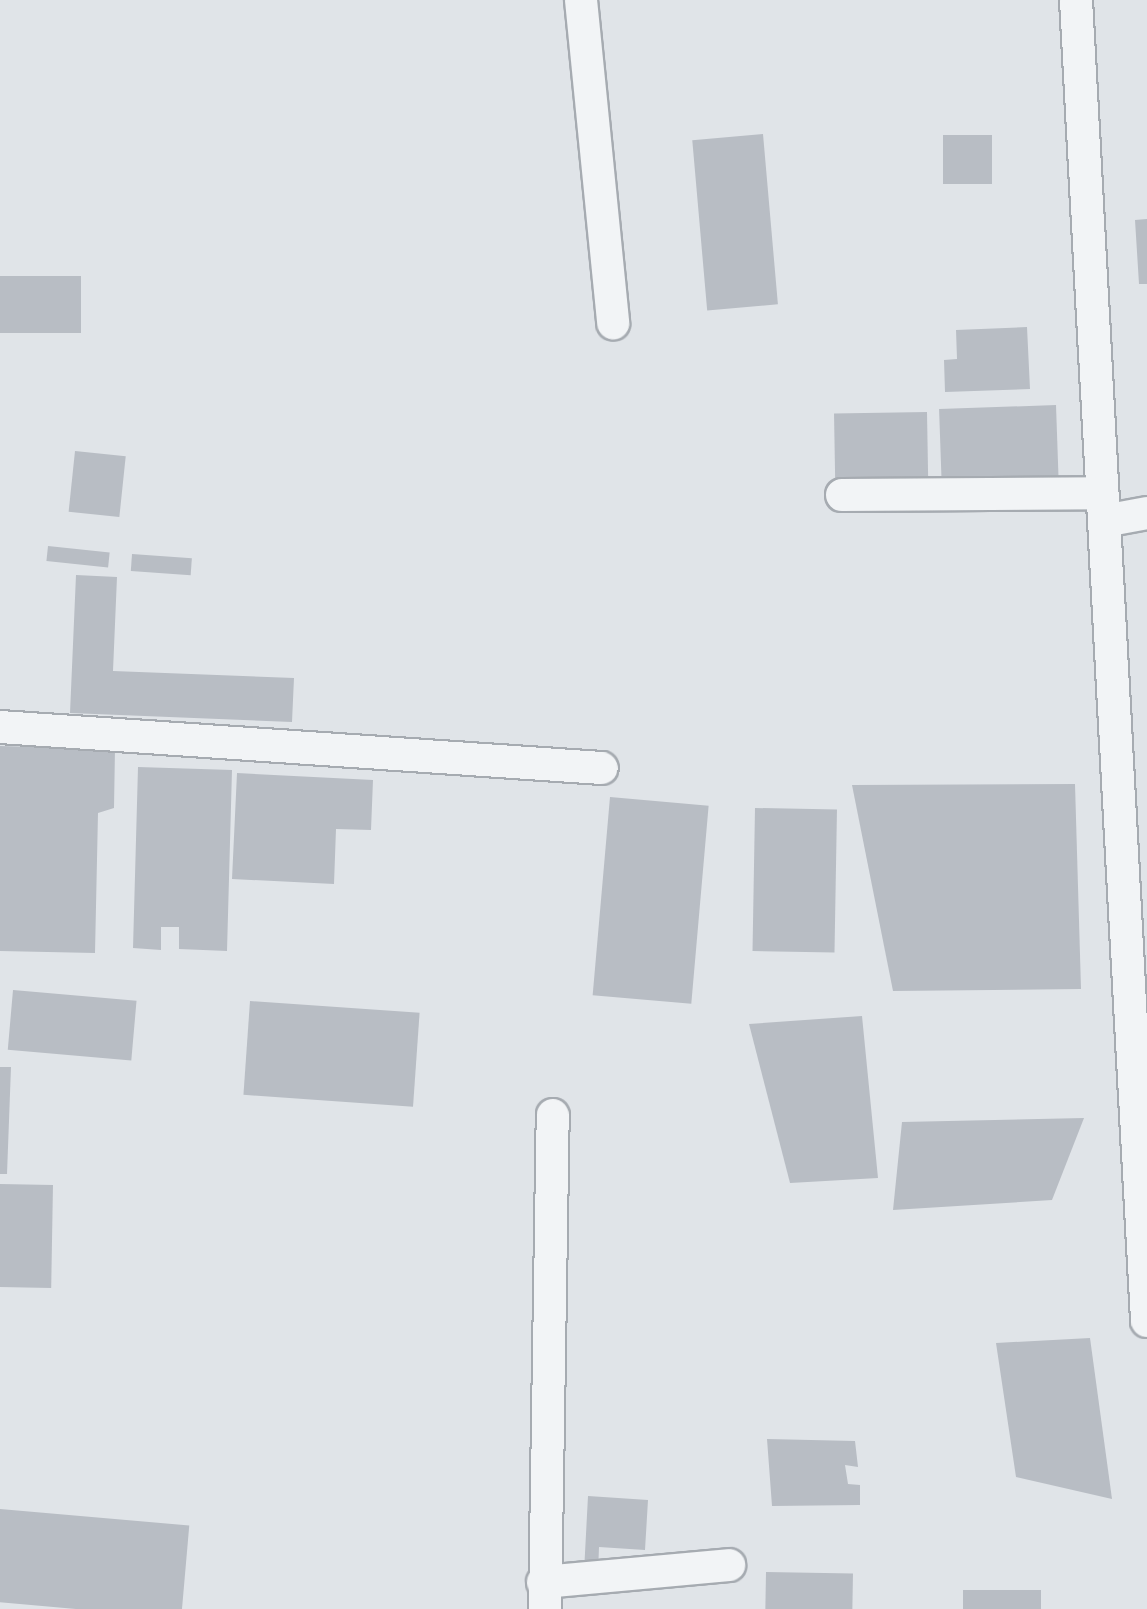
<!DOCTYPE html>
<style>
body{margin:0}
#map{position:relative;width:1147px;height:1609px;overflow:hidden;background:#e0e4e8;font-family:"Alegreya Sans",sans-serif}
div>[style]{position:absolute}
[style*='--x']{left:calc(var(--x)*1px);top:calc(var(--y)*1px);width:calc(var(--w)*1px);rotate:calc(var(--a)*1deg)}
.building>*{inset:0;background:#b8bdc4;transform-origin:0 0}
.roads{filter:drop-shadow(2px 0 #a6abb1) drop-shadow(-2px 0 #a6abb1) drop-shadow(0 2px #a6abb1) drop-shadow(0 -2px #a6abb1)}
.minor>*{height:32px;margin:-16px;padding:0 16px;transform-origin:16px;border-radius:16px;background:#f2f4f6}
span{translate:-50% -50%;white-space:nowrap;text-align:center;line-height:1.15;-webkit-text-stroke:7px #eff2f5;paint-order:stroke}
</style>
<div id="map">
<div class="building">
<i style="left:763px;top:134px;width:171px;height:71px;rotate:85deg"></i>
<i style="left:992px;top:135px;width:49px;height:49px;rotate:90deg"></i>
<i style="clip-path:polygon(1147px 219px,1147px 284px,1139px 284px,1135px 220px)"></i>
<i style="left:0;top:276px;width:81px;height:57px"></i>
<i style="clip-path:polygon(1027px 327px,1030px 389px,945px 392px,944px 360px,957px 359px,956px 330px)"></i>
<i style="left:1056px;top:405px;width:72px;height:117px;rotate:88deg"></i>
<i style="left:927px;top:412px;width:66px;height:93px;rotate:89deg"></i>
<i style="left:75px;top:451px;width:51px;height:61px;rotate:6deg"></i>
<i style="left:48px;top:546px;width:62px;height:15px;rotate:6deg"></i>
<i style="left:132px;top:554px;width:60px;height:17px;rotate:4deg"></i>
<i style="clip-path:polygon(76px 575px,117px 577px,113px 671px,294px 678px,292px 722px,70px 713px)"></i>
<i style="clip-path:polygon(0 746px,115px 749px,114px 808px,98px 813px,95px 953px,0 951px)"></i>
<i style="clip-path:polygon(138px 767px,232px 770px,227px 951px,179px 949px,179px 927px,161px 927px,161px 950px,133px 948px)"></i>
<i style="clip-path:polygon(237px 773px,373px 780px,371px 830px,336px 829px,334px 884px,232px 879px)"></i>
<i style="clip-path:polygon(1075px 784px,1081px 989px,893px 991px,852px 785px)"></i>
<i style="left:610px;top:797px;width:99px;height:199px;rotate:5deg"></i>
<i style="left:755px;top:808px;width:82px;height:143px;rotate:1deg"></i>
<i style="left:13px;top:990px;width:124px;height:60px;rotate:5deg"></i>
<i style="left:250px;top:1001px;width:170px;height:94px;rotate:4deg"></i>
<i style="clip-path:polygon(862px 1016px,878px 1178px,790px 1183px,749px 1024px)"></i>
<i style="clip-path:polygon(0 1067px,11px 1067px,7px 1174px,0 1174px)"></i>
<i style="clip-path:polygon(1084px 1118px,1052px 1200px,893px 1210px,902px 1122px)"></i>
<i style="left:0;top:1184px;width:53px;height:103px;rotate:1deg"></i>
<i style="clip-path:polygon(1090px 1338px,1112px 1499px,1016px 1477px,996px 1343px)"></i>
<i style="clip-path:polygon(767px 1439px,855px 1441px,858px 1467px,845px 1465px,848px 1484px,860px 1485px,860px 1505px,772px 1506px)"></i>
<i style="clip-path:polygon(588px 1496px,648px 1500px,645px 1550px,599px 1547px,598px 1573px,584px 1572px)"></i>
<i style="left:0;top:1509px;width:190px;height:93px;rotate:5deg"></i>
<i style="left:766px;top:1572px;width:87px;height:37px;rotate:1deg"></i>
<i style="left:963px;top:1590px;width:78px;height:19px"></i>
</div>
<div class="roads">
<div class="minor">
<i style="--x:581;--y:0;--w:325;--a:84.3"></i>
<i style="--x:1076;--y:0;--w:1323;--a:86.92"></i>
<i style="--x:842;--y:495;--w:260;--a:-0.4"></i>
<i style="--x:1104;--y:521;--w:44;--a:-10.5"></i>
<i style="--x:0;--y:727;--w:603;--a:3.9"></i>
<i style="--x:543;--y:1582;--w:187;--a:-5.2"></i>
<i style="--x:545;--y:1609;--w:494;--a:-89.1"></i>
</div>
</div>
</div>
